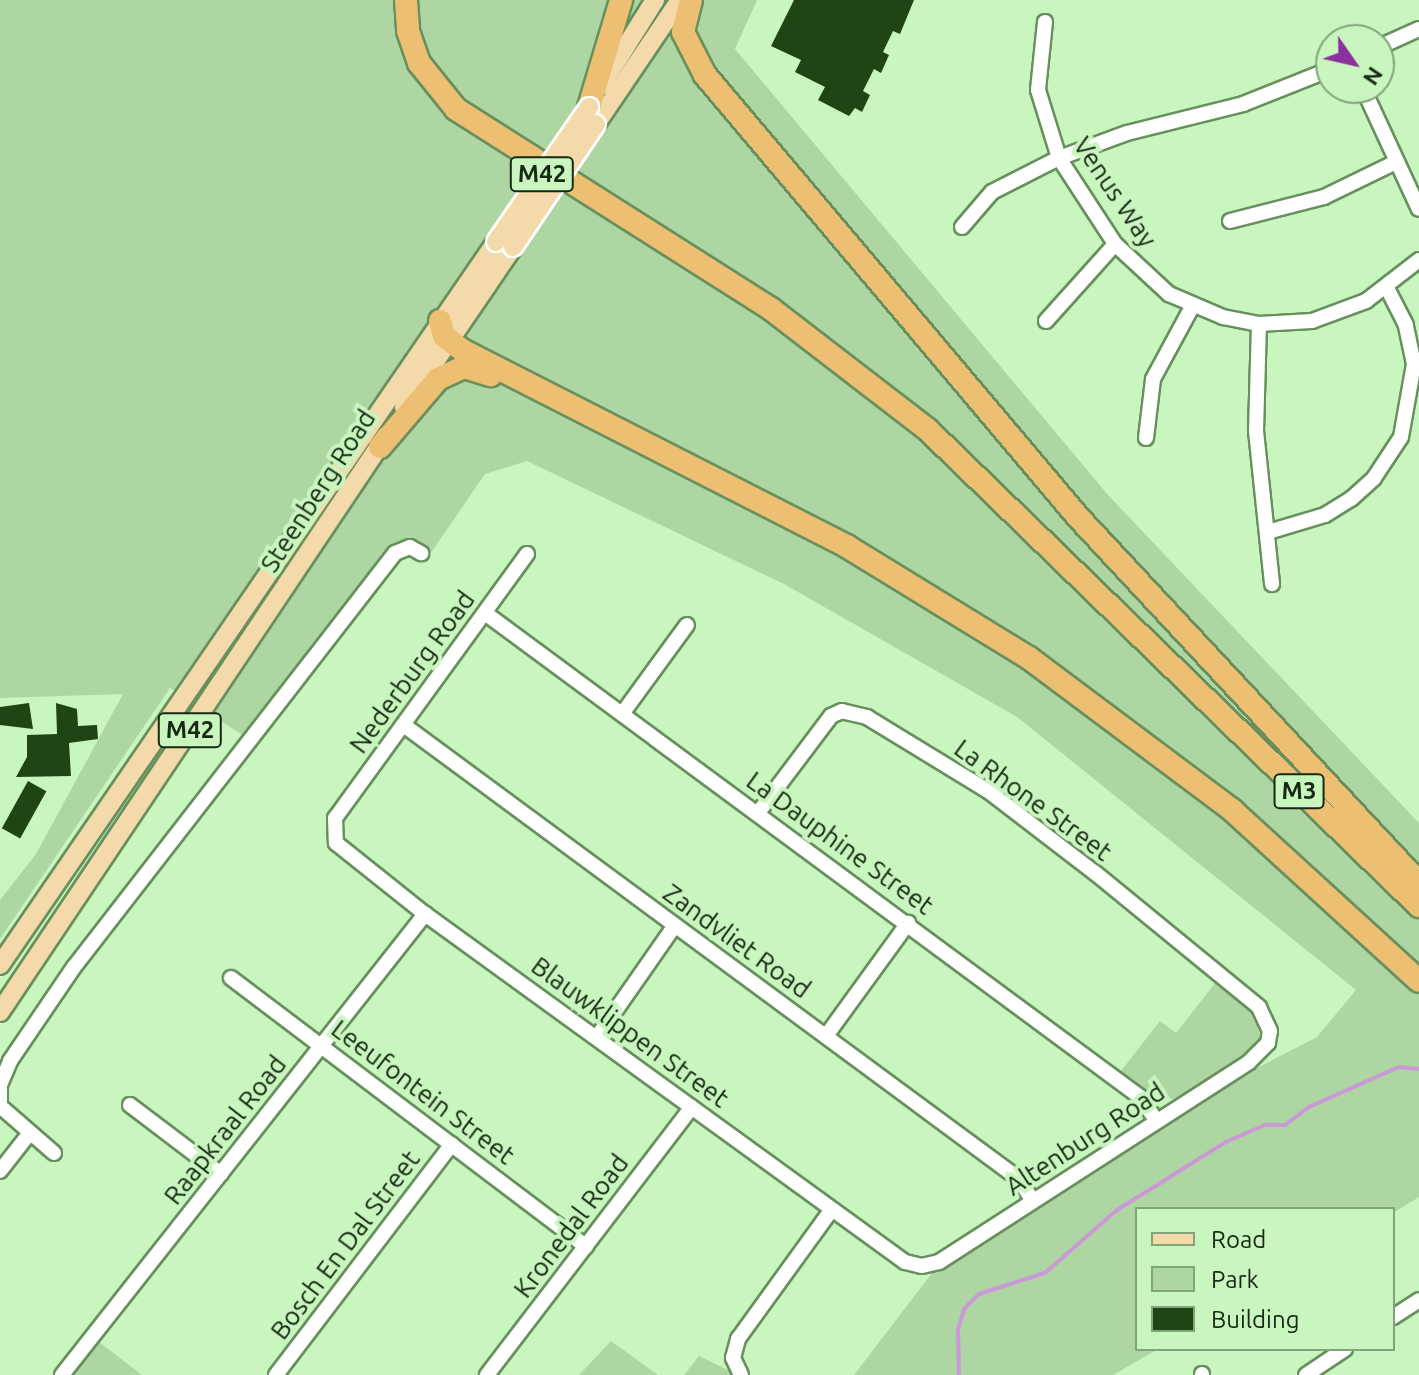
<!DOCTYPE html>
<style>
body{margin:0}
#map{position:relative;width:1419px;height:1375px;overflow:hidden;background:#c9f6be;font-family:Ubuntu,sans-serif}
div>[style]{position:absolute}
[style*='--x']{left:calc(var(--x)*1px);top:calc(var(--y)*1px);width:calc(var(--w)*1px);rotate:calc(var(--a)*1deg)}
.green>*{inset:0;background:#add6a3}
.stream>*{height:4px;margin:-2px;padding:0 2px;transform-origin:2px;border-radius:2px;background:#ca99d6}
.building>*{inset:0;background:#1f4515;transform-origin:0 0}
.roads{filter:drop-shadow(2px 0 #67905d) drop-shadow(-2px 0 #67905d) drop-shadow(0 2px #67905d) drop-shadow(0 -2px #67905d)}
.minor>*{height:14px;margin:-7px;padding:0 7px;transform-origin:7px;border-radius:7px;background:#fff}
.major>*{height:18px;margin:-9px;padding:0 9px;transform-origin:9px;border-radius:9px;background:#f4d9aa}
.highway>*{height:22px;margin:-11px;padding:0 11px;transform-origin:11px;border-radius:11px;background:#edbf72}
.bridges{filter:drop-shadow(2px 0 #fff) drop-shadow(-2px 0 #fff) drop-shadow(0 2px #fff) drop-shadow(0 -2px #fff)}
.major-bridge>*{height:18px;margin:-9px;padding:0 9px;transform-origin:9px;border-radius:9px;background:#f4d9aa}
span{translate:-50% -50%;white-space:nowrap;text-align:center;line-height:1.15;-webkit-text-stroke:8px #c9f6be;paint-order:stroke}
.shield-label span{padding:2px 6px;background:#c9f6be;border:2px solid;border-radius:6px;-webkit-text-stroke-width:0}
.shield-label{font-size:24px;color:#172813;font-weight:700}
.street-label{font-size:26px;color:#172813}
.legend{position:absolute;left:1135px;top:1207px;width:260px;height:144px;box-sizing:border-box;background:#c9f6be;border:2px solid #82a47a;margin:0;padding:10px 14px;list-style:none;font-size:24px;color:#172813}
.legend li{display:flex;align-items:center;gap:16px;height:40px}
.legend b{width:40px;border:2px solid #82a47a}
.north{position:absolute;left:1315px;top:24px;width:80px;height:80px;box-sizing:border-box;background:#c9f6be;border:2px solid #82a47a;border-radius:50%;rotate:124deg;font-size:22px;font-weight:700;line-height:32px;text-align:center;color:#172813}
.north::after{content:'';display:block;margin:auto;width:28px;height:36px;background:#8a319e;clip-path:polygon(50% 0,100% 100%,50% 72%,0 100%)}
</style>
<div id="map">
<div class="green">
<i style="clip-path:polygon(0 0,757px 0,735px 49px,1108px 495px,1419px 823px,1419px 1197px,1393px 1213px,1137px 1209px,1137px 1349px,1158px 1349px,1113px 1375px,854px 1375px,932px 1273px,1259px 1067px,1317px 1037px,1356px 990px,1017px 717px,784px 584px,527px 461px,485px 474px,428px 557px,402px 548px,250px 740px,170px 688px,0 939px,0 900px,36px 854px,123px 694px,0 698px)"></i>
<i style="clip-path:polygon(1216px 982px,1254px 1014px,1261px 1040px,1256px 1050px,1178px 1099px,1157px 1098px,1121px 1071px,1160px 1021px,1176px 1033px)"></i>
<i style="clip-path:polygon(92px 1337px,107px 1348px,142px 1375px,63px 1375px)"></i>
<i style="clip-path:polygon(611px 1341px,658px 1375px,579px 1375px)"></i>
<i style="clip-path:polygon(699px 1356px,738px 1375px,684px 1375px)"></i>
</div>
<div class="stream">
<i style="--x:959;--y:1375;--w:45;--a:-91.3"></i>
<i style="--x:958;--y:1330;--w:22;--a:-74"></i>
<i style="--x:964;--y:1309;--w:21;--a:-45"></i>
<i style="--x:979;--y:1294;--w:69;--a:-17.7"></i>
<i style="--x:1045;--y:1273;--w:96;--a:-41.2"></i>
<i style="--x:1117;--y:1210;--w:128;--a:-32"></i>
<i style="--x:1226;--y:1142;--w:43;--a:-23.6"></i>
<i style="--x:1265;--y:1125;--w:20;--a:0"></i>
<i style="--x:1285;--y:1125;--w:30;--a:-37"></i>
<i style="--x:1309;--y:1107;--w:98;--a:-24"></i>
<i style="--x:1399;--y:1067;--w:20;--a:6"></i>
</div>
<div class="building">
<i style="clip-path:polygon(794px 0,914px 0,900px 34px,893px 31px,883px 52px,889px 55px,881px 73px,874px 69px,863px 91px,870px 95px,862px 112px,855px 108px,849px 116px,818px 100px,825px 87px,795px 72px,801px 60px,771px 46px)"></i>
<i style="clip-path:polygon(29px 703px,33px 729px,0 725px,0 707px)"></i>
<i style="clip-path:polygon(56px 703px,77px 709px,78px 726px,97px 725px,98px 739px,69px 743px,71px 776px,16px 777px,27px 757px,27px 735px,57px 734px)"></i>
<i style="left:28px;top:781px;width:21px;height:54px;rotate:29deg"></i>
</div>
<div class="roads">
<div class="minor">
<i style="--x:1045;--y:22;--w:68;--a:95.9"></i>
<i style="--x:1038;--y:90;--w:71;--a:72.8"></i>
<i style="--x:1059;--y:158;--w:103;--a:56.9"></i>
<i style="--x:1115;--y:244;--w:74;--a:42.8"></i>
<i style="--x:1169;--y:294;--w:59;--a:23.1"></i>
<i style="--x:1223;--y:317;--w:37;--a:11"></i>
<i style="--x:1259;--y:324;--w:53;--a:-3.2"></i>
<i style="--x:1312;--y:321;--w:58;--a:-20.3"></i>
<i style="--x:1366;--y:301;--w:67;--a:-37.7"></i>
<i style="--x:1379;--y:47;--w:44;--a:-24.2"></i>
<i style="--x:1363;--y:88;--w:133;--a:65.2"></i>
<i style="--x:1230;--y:221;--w:97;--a:-14.3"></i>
<i style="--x:1324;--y:197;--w:80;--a:-25.9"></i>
<i style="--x:962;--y:227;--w:46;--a:-49.4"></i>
<i style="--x:992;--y:192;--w:75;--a:-26.9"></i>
<i style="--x:1059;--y:158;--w:72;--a:-20.2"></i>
<i style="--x:1127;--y:133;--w:120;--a:-14"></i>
<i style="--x:1243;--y:104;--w:95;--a:-21.7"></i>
<i style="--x:1046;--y:321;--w:103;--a:-48.1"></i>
<i style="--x:1259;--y:324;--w:107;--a:91.6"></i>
<i style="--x:1256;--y:431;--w:154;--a:84"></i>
<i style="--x:1146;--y:438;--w:59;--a:-83.2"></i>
<i style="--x:1153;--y:379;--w:82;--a:-61.6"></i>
<i style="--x:1268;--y:532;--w:59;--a:-16.6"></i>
<i style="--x:1325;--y:515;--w:31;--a:-32"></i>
<i style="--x:1351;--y:499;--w:31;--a:-42"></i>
<i style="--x:1374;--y:478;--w:49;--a:-56.6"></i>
<i style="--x:1401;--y:437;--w:74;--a:-79.9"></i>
<i style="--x:1414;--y:364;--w:40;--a:-102"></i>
<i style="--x:1406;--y:325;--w:42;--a:-117.2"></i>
<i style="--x:527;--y:554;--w:326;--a:126"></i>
<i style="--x:335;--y:818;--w:25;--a:88"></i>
<i style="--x:336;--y:843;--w:114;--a:38.6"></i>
<i style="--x:425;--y:914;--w:593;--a:35.94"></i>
<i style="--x:905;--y:1262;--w:17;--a:13"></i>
<i style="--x:922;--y:1266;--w:17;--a:-13"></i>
<i style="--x:939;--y:1262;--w:369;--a:-32.8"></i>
<i style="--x:1249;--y:1062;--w:27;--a:-45"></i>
<i style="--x:1268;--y:1043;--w:12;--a:-81"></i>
<i style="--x:1270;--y:1031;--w:26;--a:-115"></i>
<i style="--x:1259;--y:1007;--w:212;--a:-140.7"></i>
<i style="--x:1095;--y:873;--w:135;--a:-142.5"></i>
<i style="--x:988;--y:791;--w:142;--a:-148.6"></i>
<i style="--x:867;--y:717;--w:26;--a:-167"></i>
<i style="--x:842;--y:711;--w:12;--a:156"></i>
<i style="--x:831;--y:716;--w:121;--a:127"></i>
<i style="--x:485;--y:613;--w:814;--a:36.46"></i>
<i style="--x:1140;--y:1097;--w:29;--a:55"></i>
<i style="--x:622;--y:714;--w:110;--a:-53.9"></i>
<i style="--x:405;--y:726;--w:763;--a:36.42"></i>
<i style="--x:1019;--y:1179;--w:26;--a:58"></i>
<i style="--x:231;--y:978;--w:445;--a:37.1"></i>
<i style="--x:826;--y:1036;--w:140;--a:-54"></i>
<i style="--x:597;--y:1037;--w:136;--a:-55.1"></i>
<i style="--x:130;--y:1105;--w:114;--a:37.2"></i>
<i style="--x:54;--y:1153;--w:72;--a:-139"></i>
<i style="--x:0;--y:1106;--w:21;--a:-90"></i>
<i style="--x:0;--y:1085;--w:26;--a:-67"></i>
<i style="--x:10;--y:1061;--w:114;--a:-55.8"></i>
<i style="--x:74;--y:967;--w:524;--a:-52.21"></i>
<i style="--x:395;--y:553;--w:16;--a:-22"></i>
<i style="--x:410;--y:547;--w:13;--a:29"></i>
<i style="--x:0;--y:1171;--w:47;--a:-51.9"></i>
<i style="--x:1393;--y:1317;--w:31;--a:-33"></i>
<i style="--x:1202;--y:1374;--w:1;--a:90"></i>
<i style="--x:62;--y:1375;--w:587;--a:-51.78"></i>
<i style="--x:276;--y:1375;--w:290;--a:-52.7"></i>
<i style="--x:487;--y:1375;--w:337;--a:-52.6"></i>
<i style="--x:741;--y:1375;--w:19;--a:-115"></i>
<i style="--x:733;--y:1358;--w:20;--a:-75"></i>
<i style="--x:738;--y:1339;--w:160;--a:-54.1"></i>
<i style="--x:1306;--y:1375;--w:47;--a:-33.7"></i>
</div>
<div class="major">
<i style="--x:601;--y:86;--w:102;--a:-57.9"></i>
<i style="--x:596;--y:124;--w:150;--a:-55.9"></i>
<i style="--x:404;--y:407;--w:194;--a:-55.7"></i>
<i style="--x:0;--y:965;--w:877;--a:-55.55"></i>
<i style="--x:0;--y:1012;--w:693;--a:-56.17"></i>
</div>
<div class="highway">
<i style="--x:406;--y:0;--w:31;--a:86"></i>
<i style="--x:408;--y:31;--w:34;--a:71"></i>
<i style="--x:419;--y:63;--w:59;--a:51.2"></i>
<i style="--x:456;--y:109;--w:373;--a:32.4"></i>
<i style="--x:771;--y:309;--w:198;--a:37.6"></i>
<i style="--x:928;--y:430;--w:684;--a:44.11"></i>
<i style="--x:691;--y:0;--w:33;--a:104"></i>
<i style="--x:683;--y:32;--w:48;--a:62.9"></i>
<i style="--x:705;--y:75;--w:578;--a:49.84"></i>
<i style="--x:1078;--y:517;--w:500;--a:47.03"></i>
<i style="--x:589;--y:107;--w:112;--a:-73.3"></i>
<i style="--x:440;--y:321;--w:16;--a:75"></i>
<i style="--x:444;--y:336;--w:23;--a:38"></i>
<i style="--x:462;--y:350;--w:433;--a:27"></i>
<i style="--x:848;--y:547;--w:212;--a:31.5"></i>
<i style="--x:1029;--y:658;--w:254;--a:36.8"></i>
<i style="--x:1232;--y:810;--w:253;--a:42.4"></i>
<i style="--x:380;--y:447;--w:89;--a:-49.5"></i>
<i style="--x:438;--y:379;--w:29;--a:-25"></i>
<i style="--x:464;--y:367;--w:28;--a:17"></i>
</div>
</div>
<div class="bridges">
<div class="major-bridge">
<i style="--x:496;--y:242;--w:164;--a:-55.4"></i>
<i style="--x:513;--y:247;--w:148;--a:-56"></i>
</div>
</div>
<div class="shield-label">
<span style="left:542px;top:174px">M42</span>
<span style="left:190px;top:730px">M42</span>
<span style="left:1299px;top:791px">M3</span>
</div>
<div class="street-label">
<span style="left:1115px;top:192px;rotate:56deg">Venus Way</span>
<span style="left:318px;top:491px;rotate:-57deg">Steenberg Road</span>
<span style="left:412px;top:672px;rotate:-54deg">Nederburg Road</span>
<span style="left:1033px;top:800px;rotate:36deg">La Rhone Street</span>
<span style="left:840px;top:843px;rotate:36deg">La Dauphine Street</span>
<span style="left:737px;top:941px;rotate:36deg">Zandvliet Road</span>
<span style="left:630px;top:1032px;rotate:36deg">Blauwklippen Street</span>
<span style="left:423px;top:1092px;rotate:37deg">Leeufontein Street</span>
<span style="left:225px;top:1130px;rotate:-52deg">Raapkraal Road</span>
<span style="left:1085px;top:1139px;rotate:-33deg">Altenburg Road</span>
<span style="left:571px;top:1226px;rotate:-53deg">Kronedal Road</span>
<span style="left:345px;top:1245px;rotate:-53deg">Bosch En Dal Street</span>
</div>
<ul class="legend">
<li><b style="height:10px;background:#f4d9aa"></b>Road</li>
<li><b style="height:22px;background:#add6a3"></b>Park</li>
<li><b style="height:22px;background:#1f4515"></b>Building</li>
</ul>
<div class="north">N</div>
</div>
